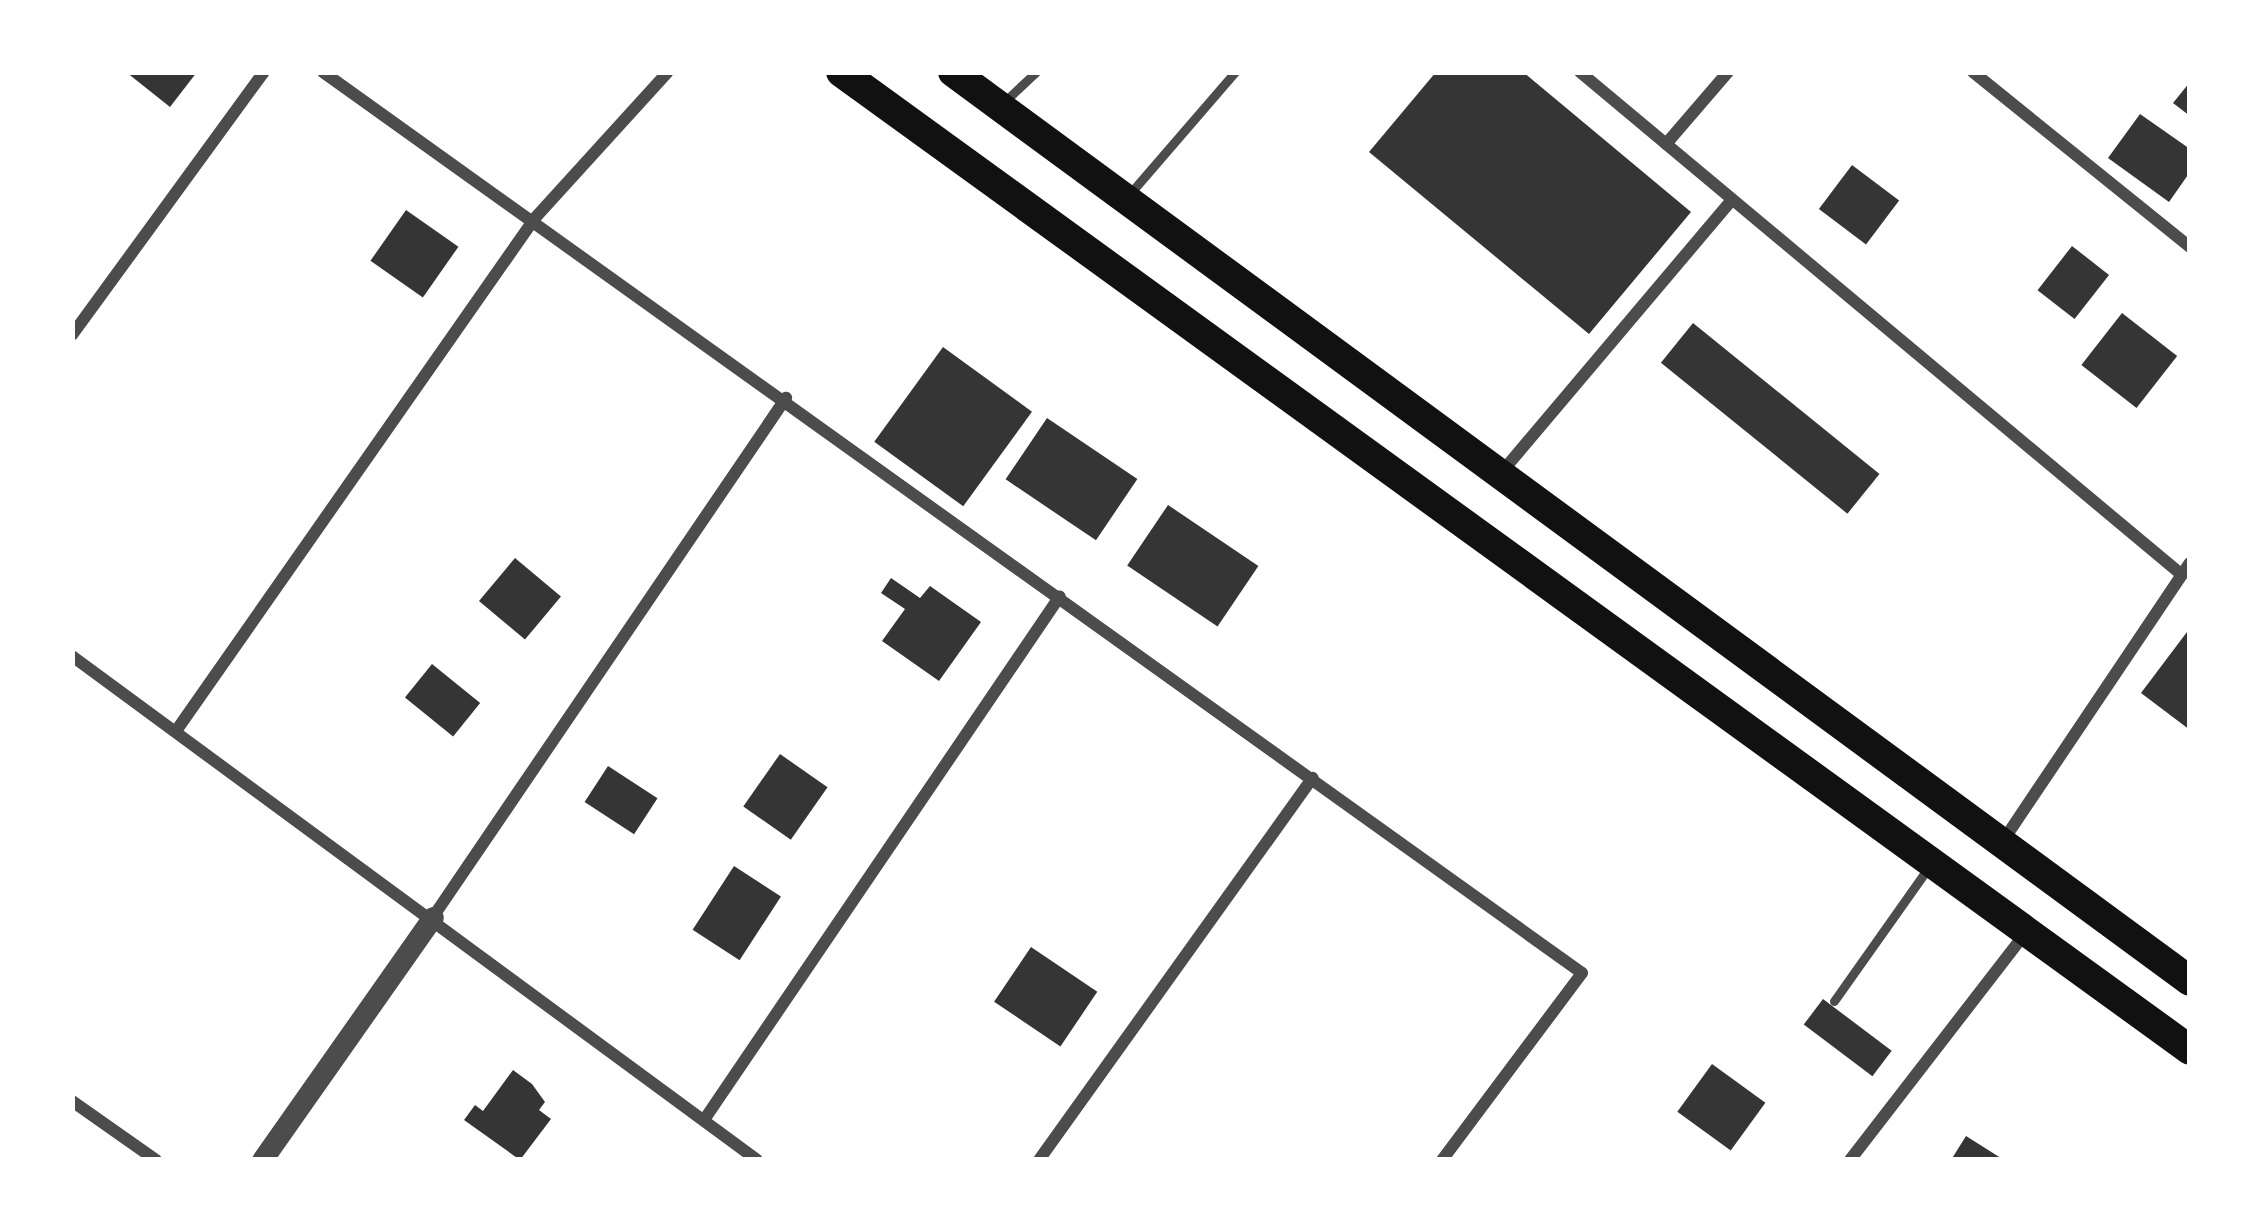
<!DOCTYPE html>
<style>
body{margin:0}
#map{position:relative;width:2262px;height:1232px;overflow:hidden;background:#fff;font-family:Inter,sans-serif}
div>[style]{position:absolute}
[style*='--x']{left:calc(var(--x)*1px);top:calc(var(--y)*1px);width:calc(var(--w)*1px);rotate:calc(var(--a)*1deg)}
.building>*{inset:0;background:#353535;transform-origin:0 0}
.service>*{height:9px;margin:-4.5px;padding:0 4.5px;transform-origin:4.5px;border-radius:4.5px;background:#4c4c4c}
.minor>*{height:12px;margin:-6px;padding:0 6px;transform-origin:6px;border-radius:6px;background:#4c4c4c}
.tertiary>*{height:21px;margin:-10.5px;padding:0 10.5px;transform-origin:10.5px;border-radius:10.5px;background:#4c4c4c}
.trunk>*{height:30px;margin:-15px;padding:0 15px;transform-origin:15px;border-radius:15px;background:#111}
span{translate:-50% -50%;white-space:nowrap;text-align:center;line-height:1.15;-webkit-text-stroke:10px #fff;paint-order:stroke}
.frame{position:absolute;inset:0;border:75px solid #fff;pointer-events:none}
</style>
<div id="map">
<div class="building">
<i style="clip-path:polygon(126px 72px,197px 72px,170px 107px)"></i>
<i style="clip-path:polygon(1436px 72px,1523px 72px,1691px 212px,1589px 334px,1369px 152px)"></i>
<i style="clip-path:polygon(2190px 82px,2190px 116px,2173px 103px)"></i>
<i style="clip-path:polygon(2140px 114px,2190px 149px,2190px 172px,2169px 202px,2108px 158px)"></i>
<i style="left:1852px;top:165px;width:59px;height:55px;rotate:37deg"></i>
<i style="left:406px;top:210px;width:64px;height:62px;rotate:35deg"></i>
<i style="left:2072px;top:246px;width:47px;height:56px;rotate:38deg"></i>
<i style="left:2122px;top:313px;width:70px;height:66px;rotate:38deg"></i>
<i style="left:1693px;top:323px;width:240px;height:51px;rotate:39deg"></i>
<i style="left:943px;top:347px;width:110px;height:117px;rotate:36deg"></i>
<i style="left:1047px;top:418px;width:109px;height:74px;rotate:34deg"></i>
<i style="left:1168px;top:505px;width:109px;height:73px;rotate:34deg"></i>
<i style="left:515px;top:558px;width:60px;height:56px;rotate:40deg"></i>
<i style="clip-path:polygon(891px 578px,920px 598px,930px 586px,981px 622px,939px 681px,882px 641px,905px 609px,881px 593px)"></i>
<i style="clip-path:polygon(2190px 628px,2190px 730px,2141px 693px)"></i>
<i style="left:432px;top:664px;width:62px;height:43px;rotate:39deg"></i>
<i style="left:780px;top:754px;width:58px;height:64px;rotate:35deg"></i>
<i style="left:608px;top:766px;width:59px;height:43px;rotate:33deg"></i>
<i style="left:734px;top:866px;width:56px;height:76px;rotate:33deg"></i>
<i style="left:1031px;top:947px;width:80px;height:66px;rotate:34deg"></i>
<i style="left:1823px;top:999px;width:86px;height:32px;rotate:37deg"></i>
<i style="left:1712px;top:1064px;width:66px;height:59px;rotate:36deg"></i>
<i style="clip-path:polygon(513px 1070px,532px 1084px,545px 1102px,539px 1110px,551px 1119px,520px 1160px,464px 1120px,475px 1105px,483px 1111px)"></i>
<i style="clip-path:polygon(1966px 1136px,2004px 1160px,1951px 1160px)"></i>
</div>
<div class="service">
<i style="--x:1005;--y:101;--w:42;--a:-43.1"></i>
<i style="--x:1127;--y:197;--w:165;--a:-49.2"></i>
<i style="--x:1834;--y:1001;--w:163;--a:-54.7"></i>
</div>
<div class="minor">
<i style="--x:323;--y:72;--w:1548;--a:35.59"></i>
<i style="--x:1582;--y:973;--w:234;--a:126.8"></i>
<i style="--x:1580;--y:72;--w:784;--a:39.88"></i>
<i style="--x:1973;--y:72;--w:279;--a:38.9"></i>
<i style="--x:1666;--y:144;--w:95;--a:-49.3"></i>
<i style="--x:72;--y:335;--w:326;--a:-53.9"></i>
<i style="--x:1501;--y:473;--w:358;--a:-49.8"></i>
<i style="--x:72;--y:656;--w:850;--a:36.34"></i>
<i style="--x:176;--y:731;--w:626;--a:-55.02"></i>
<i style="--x:535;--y:218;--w:197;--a:-47.7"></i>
<i style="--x:2003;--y:841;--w:335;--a:-56.1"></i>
<i style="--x:433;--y:917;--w:628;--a:-55.78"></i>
<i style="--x:72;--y:1101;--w:103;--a:35.1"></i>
<i style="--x:704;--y:1120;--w:633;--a:-55.81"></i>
<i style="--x:1039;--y:1160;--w:470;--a:-54.4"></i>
<i style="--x:1850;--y:1160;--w:289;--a:-52.3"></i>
</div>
<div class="tertiary">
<i style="--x:262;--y:1160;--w:297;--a:-54.9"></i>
</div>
<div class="trunk">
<i style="--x:841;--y:72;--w:1666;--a:35.94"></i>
<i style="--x:953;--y:72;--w:1535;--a:36.31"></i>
</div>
<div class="frame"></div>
</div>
